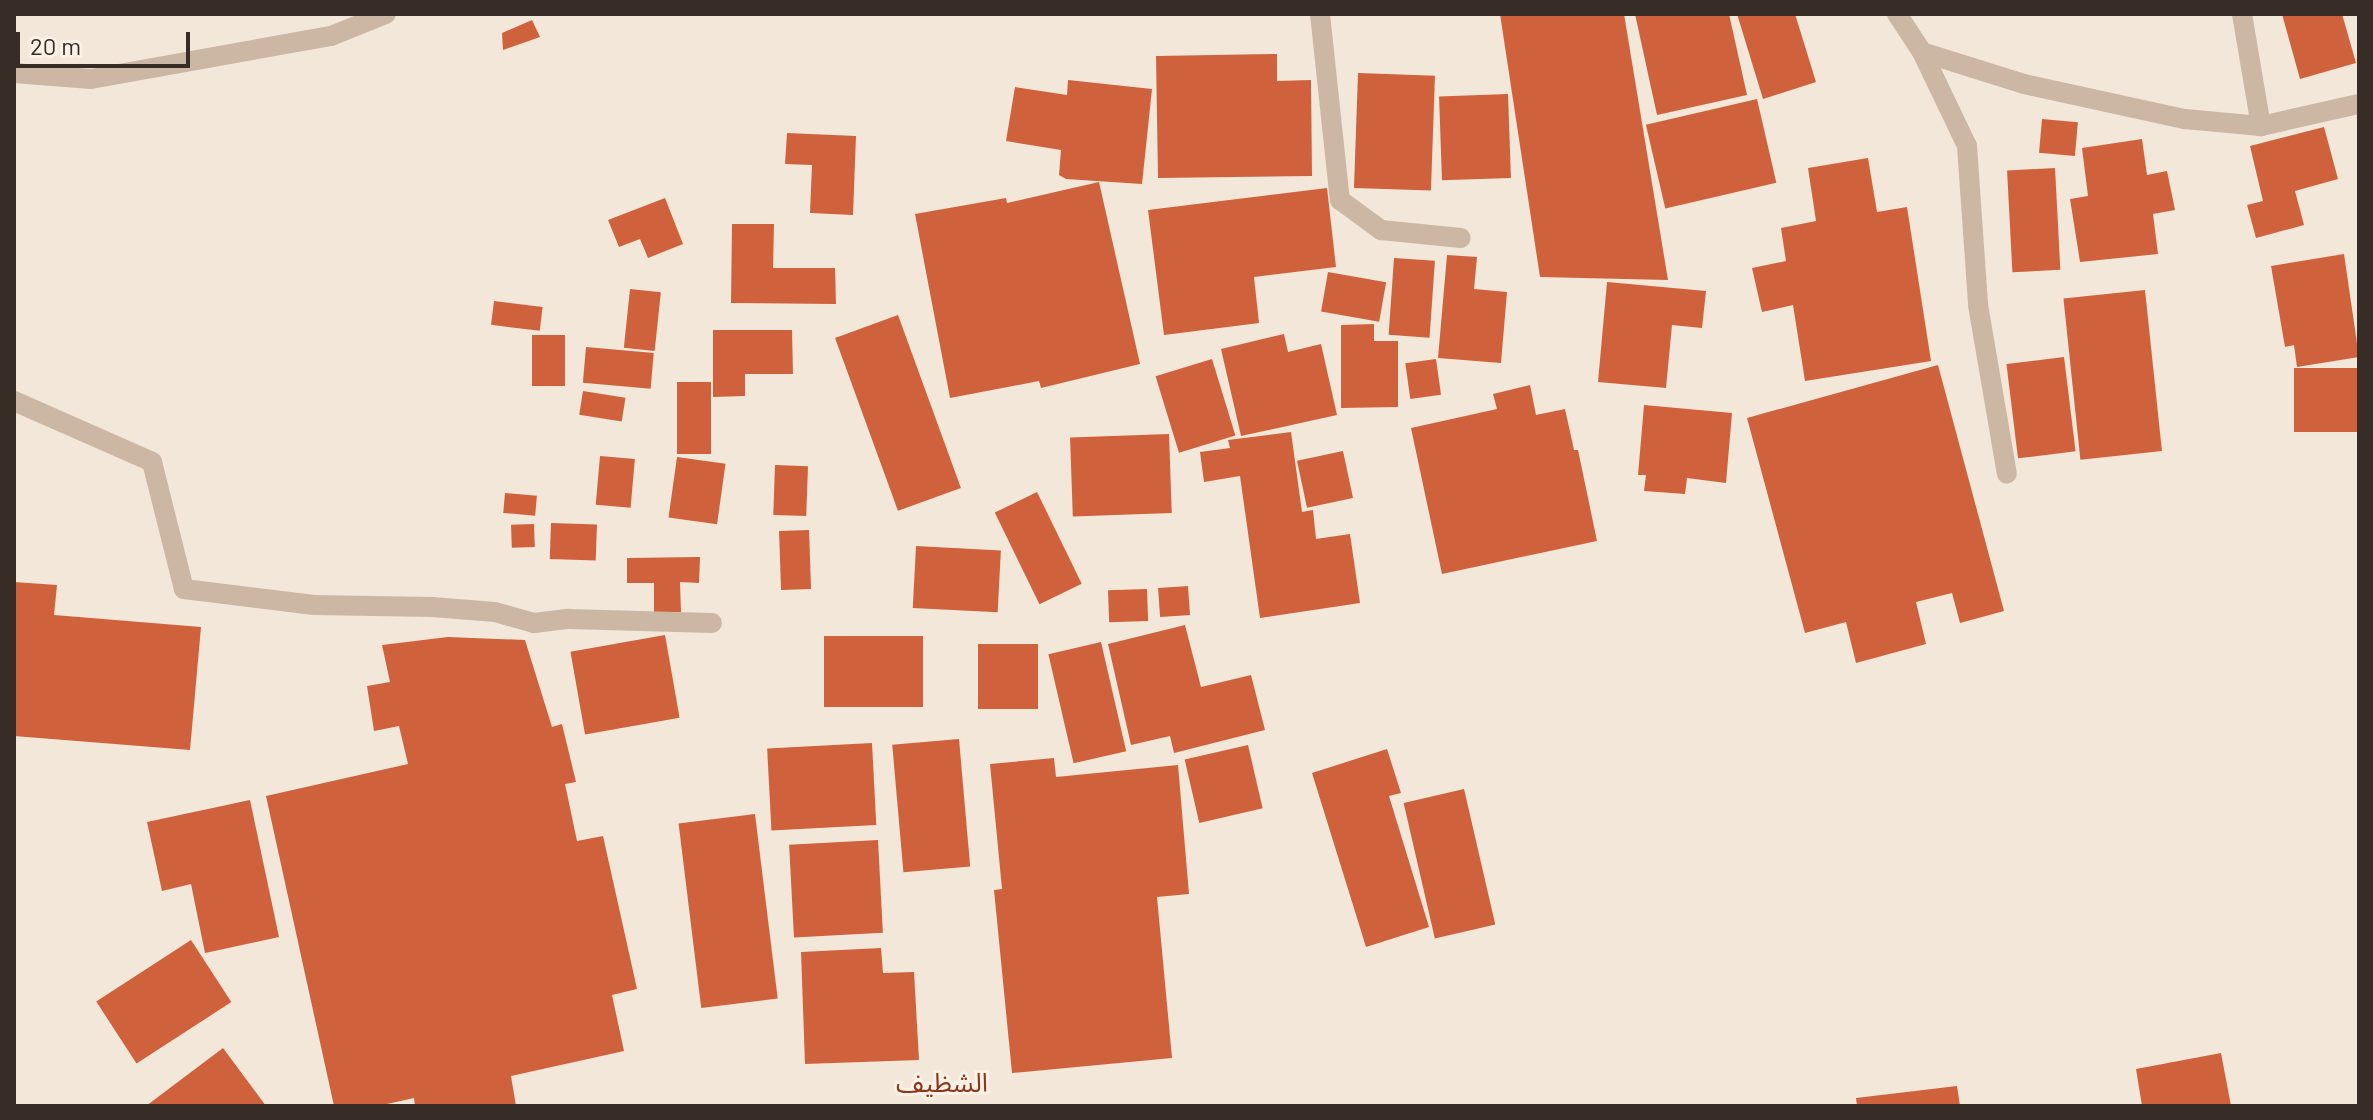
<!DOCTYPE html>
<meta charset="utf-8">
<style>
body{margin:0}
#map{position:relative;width:2373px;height:1120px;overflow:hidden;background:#f3e7d9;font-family:Barlow,"Noto Sans Arabic",sans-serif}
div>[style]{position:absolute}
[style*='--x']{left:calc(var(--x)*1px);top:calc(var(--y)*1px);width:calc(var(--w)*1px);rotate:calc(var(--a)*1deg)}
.building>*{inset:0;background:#cf623c;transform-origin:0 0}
.minor>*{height:20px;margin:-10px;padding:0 10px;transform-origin:10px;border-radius:10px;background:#ccb7a4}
span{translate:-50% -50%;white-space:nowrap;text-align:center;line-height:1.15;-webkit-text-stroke:6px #fbf1e6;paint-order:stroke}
.quarter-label{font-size:26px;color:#8c3719}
.frame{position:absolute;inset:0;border:16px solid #372c26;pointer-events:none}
.scale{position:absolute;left:16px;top:32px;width:174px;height:36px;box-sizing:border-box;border:4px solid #372c26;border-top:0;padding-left:10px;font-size:24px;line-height:28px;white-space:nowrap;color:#372c26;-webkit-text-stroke:6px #fbf1e6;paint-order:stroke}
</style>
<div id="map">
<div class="building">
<i style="clip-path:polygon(1500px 14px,1624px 14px,1668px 280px,1540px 277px)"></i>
<i style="clip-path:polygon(1635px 14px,1729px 14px,1747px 95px,1657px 115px)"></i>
<i style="clip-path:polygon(1737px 14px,1795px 14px,1816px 82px,1763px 99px)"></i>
<i style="clip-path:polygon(2282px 14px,2342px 14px,2356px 63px,2300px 79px)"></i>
<i style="clip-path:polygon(532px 20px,540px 37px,503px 50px,502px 33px)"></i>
<i style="clip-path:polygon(1277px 54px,1277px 81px,1311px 80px,1312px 176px,1158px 178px,1156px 56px)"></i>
<i style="left:1358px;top:73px;width:77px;height:115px;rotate:2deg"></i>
<i style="clip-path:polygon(1068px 80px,1152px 89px,1142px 184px,1066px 179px,1059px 175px,1061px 150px,1006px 141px,1015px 87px,1067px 95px)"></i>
<i style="left:1508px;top:94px;width:84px;height:69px;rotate:88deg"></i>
<i style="left:1757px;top:99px;width:86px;height:114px;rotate:77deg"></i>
<i style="left:2042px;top:119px;width:36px;height:34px;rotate:5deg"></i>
<i style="clip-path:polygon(2324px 127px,2338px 179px,2295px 191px,2304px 225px,2256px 238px,2247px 205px,2263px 201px,2250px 146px)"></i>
<i style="clip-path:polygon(787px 133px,856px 136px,853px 215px,810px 213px,812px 165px,785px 164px)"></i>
<i style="clip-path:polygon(2142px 139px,2147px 175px,2167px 171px,2175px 210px,2153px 214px,2158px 254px,2080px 262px,2070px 199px,2088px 196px,2082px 148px)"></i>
<i style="clip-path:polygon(1868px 158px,1877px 212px,1907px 207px,1931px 361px,1805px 381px,1793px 305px,1762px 312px,1752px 268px,1786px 261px,1781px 228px,1816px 221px,1808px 168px)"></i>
<i style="left:2055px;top:168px;width:102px;height:48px;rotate:87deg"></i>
<i style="clip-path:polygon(1099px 182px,1140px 364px,1041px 388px,1039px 381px,950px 398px,915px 214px,1006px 198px,1007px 203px)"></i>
<i style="clip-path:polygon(1327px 188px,1336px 267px,1254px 277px,1259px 323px,1164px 335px,1148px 210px)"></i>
<i style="clip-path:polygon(665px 198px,683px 244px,648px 258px,640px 239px,619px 247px,608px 220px)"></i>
<i style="clip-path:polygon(732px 224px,774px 224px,773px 268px,835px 268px,836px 304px,731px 303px)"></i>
<i style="clip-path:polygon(2344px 254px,2359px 357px,2297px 367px,2294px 345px,2285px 347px,2271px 266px)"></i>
<i style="clip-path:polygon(1447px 255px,1477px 257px,1474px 289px,1507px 292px,1501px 363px,1438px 358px)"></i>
<i style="left:1394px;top:258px;width:41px;height:77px;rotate:4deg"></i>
<i style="left:1328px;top:272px;width:59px;height:40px;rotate:10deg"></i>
<i style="clip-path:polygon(1607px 282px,1706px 291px,1702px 328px,1672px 325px,1666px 388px,1598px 382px)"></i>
<i style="left:630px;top:289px;width:31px;height:59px;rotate:6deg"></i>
<i style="left:2145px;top:290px;width:162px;height:82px;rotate:84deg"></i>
<i style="left:494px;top:301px;width:49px;height:24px;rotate:7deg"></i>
<i style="left:898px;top:315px;width:184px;height:67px;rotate:70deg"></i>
<i style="clip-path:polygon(1374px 324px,1374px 341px,1398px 341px,1398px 407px,1341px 408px,1341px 325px)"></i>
<i style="clip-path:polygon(713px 330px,792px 330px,793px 374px,745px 374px,745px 396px,713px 397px)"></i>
<i style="clip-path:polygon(1284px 334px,1288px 352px,1321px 344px,1337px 415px,1241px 436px,1221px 349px)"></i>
<i style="left:532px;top:335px;width:33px;height:51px"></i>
<i style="left:586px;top:347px;width:68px;height:36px;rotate:5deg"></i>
<i style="left:2064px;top:357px;width:95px;height:58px;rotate:83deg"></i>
<i style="left:1212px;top:359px;width:80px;height:59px;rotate:73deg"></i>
<i style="left:1436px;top:359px;width:36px;height:31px;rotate:82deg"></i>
<i style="clip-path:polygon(1938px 365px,2004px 611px,1960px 623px,1952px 593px,1916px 602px,1926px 644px,1856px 663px,1846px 622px,1805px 633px,1747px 418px)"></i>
<i style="left:2359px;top:368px;width:64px;height:65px;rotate:90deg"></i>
<i style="left:677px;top:382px;width:34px;height:72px"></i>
<i style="clip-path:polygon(1530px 385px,1536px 415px,1565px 409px,1574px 450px,1578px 450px,1597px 541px,1442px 574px,1411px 428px,1497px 409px,1493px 394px)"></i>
<i style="left:583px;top:391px;width:43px;height:24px;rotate:9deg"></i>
<i style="clip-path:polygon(1644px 405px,1732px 413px,1726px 483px,1687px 478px,1685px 494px,1644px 491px,1646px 475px,1638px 475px)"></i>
<i style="clip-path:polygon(1291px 432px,1302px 512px,1313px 510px,1316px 539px,1350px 534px,1360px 603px,1260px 618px,1240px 476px,1204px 482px,1200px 452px,1230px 448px,1228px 440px)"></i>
<i style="left:1169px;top:434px;width:79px;height:99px;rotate:88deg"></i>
<i style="left:1343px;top:451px;width:48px;height:47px;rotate:78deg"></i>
<i style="left:600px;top:456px;width:35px;height:49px;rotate:5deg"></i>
<i style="left:677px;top:457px;width:49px;height:61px;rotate:8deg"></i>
<i style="left:775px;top:465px;width:33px;height:50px;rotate:2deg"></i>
<i style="left:1037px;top:492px;width:102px;height:47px;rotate:64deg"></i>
<i style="left:505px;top:493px;width:32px;height:20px;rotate:5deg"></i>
<i style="left:551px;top:523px;width:46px;height:36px;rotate:2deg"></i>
<i style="left:534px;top:524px;width:23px;height:23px;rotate:88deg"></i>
<i style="left:809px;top:530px;width:59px;height:30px;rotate:88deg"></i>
<i style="left:916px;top:546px;width:85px;height:62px;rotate:3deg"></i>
<i style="clip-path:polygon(700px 557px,699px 583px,680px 582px,681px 612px,654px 613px,654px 583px,627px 583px,627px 558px)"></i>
<i style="clip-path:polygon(14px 582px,57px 585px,54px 615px,201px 627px,190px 750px,14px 736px)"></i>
<i style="left:1188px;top:586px;width:29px;height:30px;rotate:86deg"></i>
<i style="left:1147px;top:589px;width:32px;height:39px;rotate:88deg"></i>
<i style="clip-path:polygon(1185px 625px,1201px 687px,1251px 675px,1265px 730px,1174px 753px,1170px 736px,1131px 745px,1108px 644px)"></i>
<i style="left:665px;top:635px;width:84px;height:96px;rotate:80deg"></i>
<i style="left:923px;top:636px;width:71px;height:99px;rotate:90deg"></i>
<i style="clip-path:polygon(448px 637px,525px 640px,552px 727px,562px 724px,576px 782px,565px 784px,577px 841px,603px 836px,637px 989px,612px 995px,624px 1051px,511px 1076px,516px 1106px,415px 1106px,414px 1098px,378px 1106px,334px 1106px,266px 796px,408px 764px,399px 726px,374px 731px,367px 686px,390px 682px,382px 645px)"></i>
<i style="left:1101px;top:642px;width:112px;height:54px;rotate:77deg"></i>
<i style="left:978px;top:644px;width:60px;height:65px"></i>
<i style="left:959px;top:739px;width:128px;height:67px;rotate:85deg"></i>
<i style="left:872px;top:743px;width:82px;height:105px;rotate:87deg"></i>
<i style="left:1248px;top:745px;width:65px;height:65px;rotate:77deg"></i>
<i style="clip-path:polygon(1387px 749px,1401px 793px,1389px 796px,1429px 927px,1366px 947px,1312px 773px)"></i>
<i style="clip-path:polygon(1054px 758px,1056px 777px,1178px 765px,1189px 894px,1157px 897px,1172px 1058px,1012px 1073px,994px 890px,1002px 889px,990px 764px)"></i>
<i style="left:1464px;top:789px;width:139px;height:62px;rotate:77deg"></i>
<i style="clip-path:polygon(250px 800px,279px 937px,205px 953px,191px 884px,162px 891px,147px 822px)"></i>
<i style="left:755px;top:814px;width:186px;height:77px;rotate:83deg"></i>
<i style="left:878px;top:840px;width:93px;height:89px;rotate:87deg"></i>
<i style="left:191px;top:940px;width:74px;height:113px;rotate:57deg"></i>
<i style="clip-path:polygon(881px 948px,883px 973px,914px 972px,919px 1060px,805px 1064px,801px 952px)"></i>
<i style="clip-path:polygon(223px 1048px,266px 1106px,146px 1106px)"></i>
<i style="clip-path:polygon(2221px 1053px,2231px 1106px,2142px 1106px,2136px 1069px)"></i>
<i style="clip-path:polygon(1957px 1086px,1960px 1106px,1857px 1106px,1856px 1098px)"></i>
</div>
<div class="minor">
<i style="--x:1320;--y:14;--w:187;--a:83.9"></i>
<i style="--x:1340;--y:200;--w:51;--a:36.2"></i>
<i style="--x:1381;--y:230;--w:80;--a:5.7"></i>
<i style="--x:1897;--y:14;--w:45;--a:56.7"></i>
<i style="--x:1922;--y:52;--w:104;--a:64.4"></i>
<i style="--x:1967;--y:146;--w:159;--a:86"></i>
<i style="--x:1978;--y:305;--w:171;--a:80.3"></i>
<i style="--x:2242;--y:14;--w:114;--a:80.4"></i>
<i style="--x:1922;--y:52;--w:107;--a:17.4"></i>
<i style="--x:2024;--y:84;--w:165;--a:12.3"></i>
<i style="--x:2185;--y:119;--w:76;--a:5.3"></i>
<i style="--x:2261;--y:126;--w:100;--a:-12.7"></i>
<i style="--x:14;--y:73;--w:77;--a:4.5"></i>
<i style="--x:91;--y:79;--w:244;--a:-10.2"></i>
<i style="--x:331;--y:36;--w:59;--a:-21.8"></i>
<i style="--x:14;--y:401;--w:151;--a:23.8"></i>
<i style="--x:152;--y:462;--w:131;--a:75.9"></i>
<i style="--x:184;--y:589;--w:131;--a:7"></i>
<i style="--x:314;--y:605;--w:118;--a:1"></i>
<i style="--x:432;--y:607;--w:63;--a:4.5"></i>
<i style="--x:495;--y:612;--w:41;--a:15.8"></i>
<i style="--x:534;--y:623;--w:35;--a:-7"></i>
<i style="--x:569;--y:619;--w:143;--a:1.6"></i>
</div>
<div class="quarter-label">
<span style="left:942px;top:1082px">الشظيف</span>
</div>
<div class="frame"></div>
<div class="scale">20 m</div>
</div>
